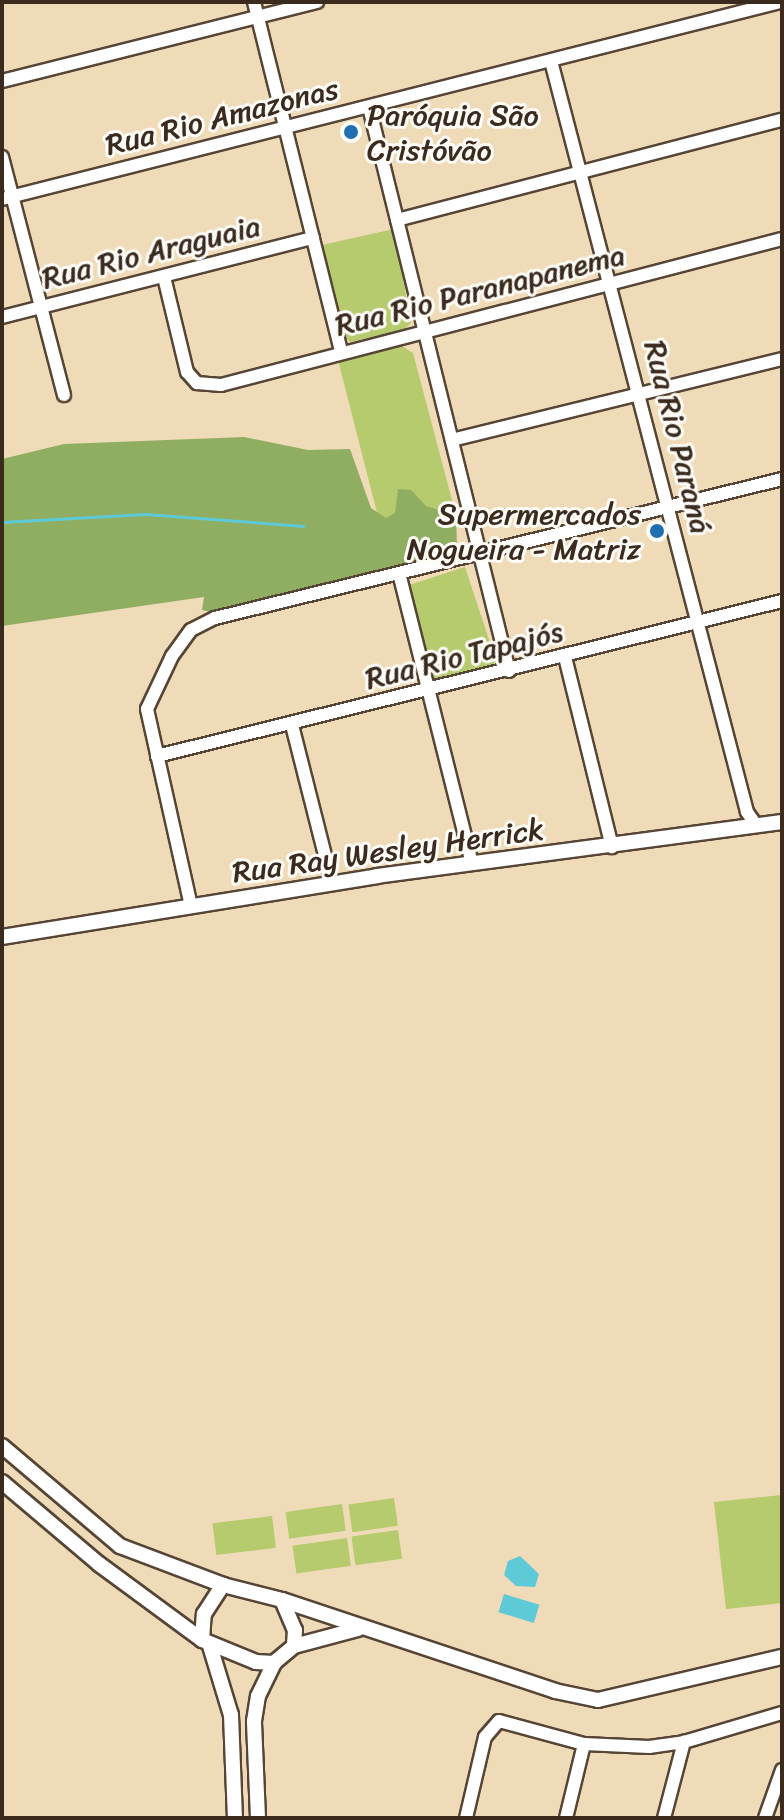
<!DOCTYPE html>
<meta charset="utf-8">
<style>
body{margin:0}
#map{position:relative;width:784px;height:1820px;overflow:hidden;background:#f0dbb9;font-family:Sriracha,sans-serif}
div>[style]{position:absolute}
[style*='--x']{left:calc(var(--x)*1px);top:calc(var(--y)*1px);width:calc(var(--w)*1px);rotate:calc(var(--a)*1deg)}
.green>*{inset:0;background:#b6ca6e;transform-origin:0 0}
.forest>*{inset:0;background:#90ae61}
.water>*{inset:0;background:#5ec9d7;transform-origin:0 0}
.stream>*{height:3px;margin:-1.5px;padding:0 1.5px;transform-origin:1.5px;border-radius:1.5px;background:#5ec9d7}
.roads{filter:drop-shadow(2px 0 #564535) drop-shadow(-2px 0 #564535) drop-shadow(0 2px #564535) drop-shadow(0 -2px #564535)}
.minor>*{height:12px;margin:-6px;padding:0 6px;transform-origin:6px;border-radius:6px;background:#fff}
.tertiary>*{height:14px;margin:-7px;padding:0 7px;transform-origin:7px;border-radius:7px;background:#fff}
.dots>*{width:22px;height:22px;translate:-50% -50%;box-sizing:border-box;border:4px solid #fdfcf7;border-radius:50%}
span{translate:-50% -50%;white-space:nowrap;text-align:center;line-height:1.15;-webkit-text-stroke:6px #fdfcf7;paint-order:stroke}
.poi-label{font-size:30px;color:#3b2a1e}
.left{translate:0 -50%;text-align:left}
.right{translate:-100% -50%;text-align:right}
.street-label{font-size:30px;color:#3b2a1e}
.frame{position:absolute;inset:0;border:4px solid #3b2a1e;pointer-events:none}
</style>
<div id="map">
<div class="green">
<i style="clip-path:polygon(394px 229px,411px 323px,404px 330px,350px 342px,344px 336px,322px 245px)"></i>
<i style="clip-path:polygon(399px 344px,413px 353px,456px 515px,383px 536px,338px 360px)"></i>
<i style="clip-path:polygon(465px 567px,496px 661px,491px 667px,432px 681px,409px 585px)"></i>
<i style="clip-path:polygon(782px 1495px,782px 1603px,726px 1609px,714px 1502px)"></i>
<i style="left:394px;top:1498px;width:28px;height:46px;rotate:82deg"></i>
<i style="left:342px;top:1504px;width:27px;height:57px;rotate:82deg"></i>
<i style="left:272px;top:1516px;width:32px;height:60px;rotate:83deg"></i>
<i style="left:398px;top:1530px;width:29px;height:47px;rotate:82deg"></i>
<i style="left:347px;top:1538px;width:28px;height:55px;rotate:82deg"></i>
</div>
<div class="forest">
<i style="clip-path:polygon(244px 437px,308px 450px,350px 449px,371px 508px,386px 518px,395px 513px,398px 489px,411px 490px,426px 506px,456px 515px,457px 546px,451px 555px,211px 612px,202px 610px,204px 597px,2px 626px,2px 459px,64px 444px)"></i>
</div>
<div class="water">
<i style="clip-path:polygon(520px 1556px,539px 1574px,535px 1587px,516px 1586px,504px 1575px,508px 1561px)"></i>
<i style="left:504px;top:1594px;width:37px;height:19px;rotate:17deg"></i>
</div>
<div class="stream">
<i style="--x:2;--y:522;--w:143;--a:-3.2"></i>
<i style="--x:145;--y:514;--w:159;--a:4.3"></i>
</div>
<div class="roads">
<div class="minor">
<i style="--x:254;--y:2;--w:361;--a:76"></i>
<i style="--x:551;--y:61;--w:776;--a:75.37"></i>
<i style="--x:747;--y:812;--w:16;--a:55"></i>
<i style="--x:2;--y:81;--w:325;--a:-14.1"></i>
<i style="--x:369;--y:107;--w:581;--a:76.06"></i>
<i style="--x:2;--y:157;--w:246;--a:75.4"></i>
<i style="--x:2;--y:199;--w:803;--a:-14.21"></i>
<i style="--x:397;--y:220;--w:398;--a:-14.6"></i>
<i style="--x:164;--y:277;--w:98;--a:76.4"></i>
<i style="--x:187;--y:372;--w:15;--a:48"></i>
<i style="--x:197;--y:383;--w:24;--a:5"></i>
<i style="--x:221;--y:385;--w:580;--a:-14.59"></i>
<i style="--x:2;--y:317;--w:321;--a:-14.3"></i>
<i style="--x:452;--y:440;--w:340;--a:-13.8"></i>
<i style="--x:400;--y:577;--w:295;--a:75.9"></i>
<i style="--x:565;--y:657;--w:196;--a:76.1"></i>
<i style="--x:292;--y:725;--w:163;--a:75.8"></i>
<i style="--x:157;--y:756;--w:644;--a:-13.93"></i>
<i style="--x:191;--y:906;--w:202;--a:-102.6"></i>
<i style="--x:147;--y:709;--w:59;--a:-64.7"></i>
<i style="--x:172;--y:656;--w:32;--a:-54"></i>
<i style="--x:191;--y:630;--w:27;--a:-27"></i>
<i style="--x:215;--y:618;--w:584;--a:-13.77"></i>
<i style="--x:466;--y:1818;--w:83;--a:-76.8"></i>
<i style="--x:485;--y:1737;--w:21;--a:-49"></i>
<i style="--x:499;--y:1721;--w:88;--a:15.1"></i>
<i style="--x:584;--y:1744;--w:65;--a:2.6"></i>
<i style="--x:649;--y:1747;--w:35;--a:-8"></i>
<i style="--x:684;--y:1742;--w:102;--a:-16.5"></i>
<i style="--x:566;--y:1818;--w:76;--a:-76.3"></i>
<i style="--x:664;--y:1818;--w:79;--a:-75.3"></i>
<i style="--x:765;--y:1818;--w:51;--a:-70.5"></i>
</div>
<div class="tertiary">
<i style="--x:2;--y:937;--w:380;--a:-9.2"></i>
<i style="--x:377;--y:876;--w:409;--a:-7.6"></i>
<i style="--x:2;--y:1446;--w:155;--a:40.3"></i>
<i style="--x:120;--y:1546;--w:110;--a:20.7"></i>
<i style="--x:2;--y:1482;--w:127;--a:40.2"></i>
<i style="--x:99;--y:1564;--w:128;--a:36.4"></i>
<i style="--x:223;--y:1585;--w:61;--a:14.3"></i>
<i style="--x:282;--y:1600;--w:33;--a:67"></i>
<i style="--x:295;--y:1630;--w:16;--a:94"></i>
<i style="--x:294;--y:1646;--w:26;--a:140"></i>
<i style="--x:274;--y:1663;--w:18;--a:-177"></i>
<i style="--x:256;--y:1662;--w:58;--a:-157.8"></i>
<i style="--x:202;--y:1640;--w:26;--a:-86"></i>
<i style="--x:204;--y:1614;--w:35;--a:-57"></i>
<i style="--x:282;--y:1600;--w:288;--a:18.4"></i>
<i style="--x:555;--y:1691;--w:44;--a:11.8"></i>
<i style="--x:598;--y:1700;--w:189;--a:-13.2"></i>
<i style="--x:210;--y:1646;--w:72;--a:73.1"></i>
<i style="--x:231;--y:1715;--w:103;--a:87.8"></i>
<i style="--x:294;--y:1646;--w:66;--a:-14.9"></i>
<i style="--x:258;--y:1818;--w:97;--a:-92.4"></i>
<i style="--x:254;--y:1721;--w:25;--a:-81"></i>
<i style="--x:258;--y:1696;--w:37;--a:-64"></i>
</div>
</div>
<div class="dots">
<i style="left:351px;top:132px;background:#1f6fb2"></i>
<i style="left:657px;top:531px;background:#1f6fb2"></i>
</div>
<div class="poi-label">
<span class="left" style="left:367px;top:132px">Paróquia São<br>Cristóvão</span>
<span class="right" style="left:641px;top:531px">Supermercados<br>Nogueira - Matriz</span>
</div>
<div class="street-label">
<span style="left:222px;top:117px;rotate:-14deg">Rua Rio Amazonas</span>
<span style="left:151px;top:252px;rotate:-14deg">Rua Rio Araguaia</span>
<span style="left:480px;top:290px;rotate:-14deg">Rua Rio Paranapanema</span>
<span style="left:678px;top:437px;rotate:76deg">Rua Rio Paraná</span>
<span style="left:464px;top:655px;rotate:-14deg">Rua Rio Tapajós</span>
<span style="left:388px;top:851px;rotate:-8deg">Rua Ray Wesley Herrick</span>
</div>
<div class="frame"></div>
</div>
